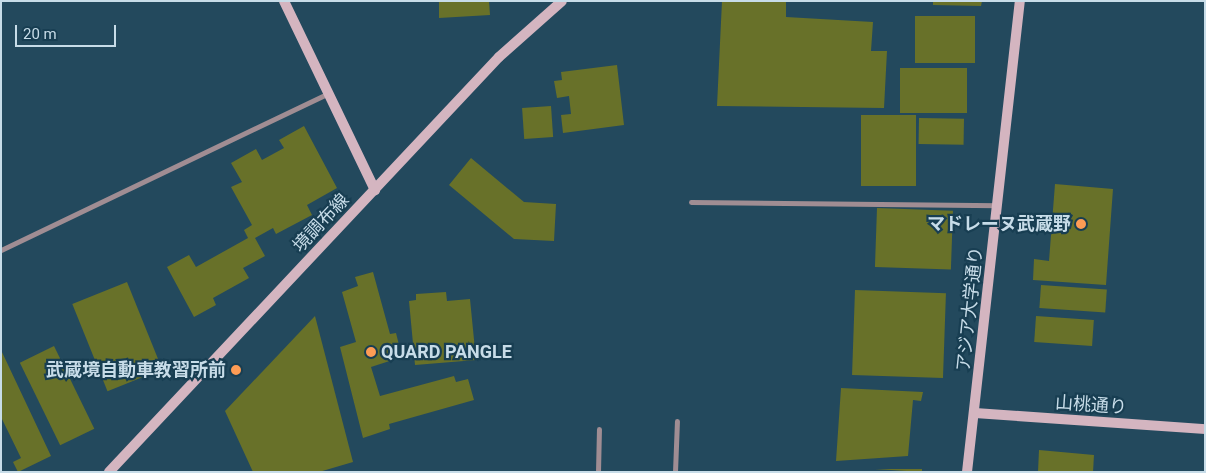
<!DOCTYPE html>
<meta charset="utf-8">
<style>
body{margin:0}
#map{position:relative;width:1206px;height:473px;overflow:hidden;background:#23495d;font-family:Roboto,"Noto Sans JP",sans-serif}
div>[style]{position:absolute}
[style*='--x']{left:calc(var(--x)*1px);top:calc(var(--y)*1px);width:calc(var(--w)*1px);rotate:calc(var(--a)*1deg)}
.building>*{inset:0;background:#687129;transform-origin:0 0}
.street>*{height:5px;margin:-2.5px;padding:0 2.5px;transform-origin:2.5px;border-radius:2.5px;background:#a08d93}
.secondary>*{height:10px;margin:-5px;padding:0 5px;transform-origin:5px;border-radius:5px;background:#d4b5c0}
.dots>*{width:14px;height:14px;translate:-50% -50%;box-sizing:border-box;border:2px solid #183e52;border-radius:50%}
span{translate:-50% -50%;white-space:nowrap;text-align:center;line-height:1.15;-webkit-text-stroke:4.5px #183e52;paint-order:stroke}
.street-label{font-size:18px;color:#c7dce8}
.poi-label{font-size:18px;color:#c7dce8;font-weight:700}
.right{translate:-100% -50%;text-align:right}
.left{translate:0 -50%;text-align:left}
.frame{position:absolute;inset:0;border:2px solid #c7dce8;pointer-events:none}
.scale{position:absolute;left:15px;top:25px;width:101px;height:22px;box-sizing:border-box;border:2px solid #c7dce8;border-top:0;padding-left:6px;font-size:15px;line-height:18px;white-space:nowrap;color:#c7dce8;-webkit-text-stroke:4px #183e52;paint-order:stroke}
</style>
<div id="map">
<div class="building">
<i style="clip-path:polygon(439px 1px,489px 1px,490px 15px,439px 18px)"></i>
<i style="clip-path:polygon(722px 1px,786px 1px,786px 17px,873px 22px,871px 51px,887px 51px,884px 108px,717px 106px)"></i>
<i style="clip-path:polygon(933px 1px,982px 1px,981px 6px,933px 5px)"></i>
<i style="left:915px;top:16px;width:60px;height:47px"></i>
<i style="clip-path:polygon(617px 65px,624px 125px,563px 133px,561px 115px,571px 114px,569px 96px,557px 98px,554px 81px,562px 80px,561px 72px)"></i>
<i style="left:900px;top:68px;width:67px;height:45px"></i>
<i style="left:551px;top:106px;width:31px;height:29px;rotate:86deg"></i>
<i style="left:861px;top:115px;width:55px;height:71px"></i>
<i style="left:919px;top:118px;width:45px;height:26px;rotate:1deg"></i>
<i style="clip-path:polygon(304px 126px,337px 188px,307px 205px,312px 215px,276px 234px,273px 228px,255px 238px,265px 256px,243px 268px,249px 278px,213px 298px,216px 305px,194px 317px,167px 267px,189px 255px,196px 267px,248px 238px,244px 230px,252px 225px,231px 187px,242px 182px,231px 163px,256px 149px,262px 160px,284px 148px,279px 140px)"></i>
<i style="clip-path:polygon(471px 158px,524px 202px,556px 204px,554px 241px,514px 239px,449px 185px)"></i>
<i style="clip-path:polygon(1055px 184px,1113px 189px,1106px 285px,1033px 280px,1034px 259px,1049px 261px)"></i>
<i style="left:877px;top:208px;width:76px;height:59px;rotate:2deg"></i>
<i style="clip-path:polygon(373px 272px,390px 334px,396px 333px,402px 357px,371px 367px,380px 396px,454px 376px,456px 382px,468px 379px,474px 400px,389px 424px,390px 429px,363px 438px,340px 347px,356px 342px,342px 292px,358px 286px,355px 277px)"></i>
<i style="left:127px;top:282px;width:94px;height:59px;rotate:68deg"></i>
<i style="left:1041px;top:285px;width:66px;height:23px;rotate:4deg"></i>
<i style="left:855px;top:290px;width:91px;height:85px;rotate:2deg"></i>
<i style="clip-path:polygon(446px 292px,447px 301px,470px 299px,476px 360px,415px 365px,409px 301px,416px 300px,416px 294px)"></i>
<i style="clip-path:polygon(315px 316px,353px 462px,319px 472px,253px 472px,225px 411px)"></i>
<i style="left:1036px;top:316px;width:58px;height:26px;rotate:4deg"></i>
<i style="left:54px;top:346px;width:92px;height:38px;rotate:64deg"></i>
<i style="clip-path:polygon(1px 350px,51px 456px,18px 472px,13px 462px,21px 458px,1px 417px)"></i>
<i style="clip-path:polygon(841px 388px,923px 392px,921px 401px,913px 400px,908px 456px,836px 461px)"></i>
<i style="clip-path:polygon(1039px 450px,1094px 455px,1093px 472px,1038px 472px)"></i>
<i style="clip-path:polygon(875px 469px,922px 469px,922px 472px)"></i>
</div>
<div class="street">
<i style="--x:691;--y:202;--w:307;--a:0.6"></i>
<i style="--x:1;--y:250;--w:363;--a:-25.6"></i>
<i style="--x:598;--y:472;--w:43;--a:-88.7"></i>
<i style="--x:675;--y:472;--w:51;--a:-87.8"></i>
</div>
<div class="secondary">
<i style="--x:284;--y:1;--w:210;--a:64.3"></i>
<i style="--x:975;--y:413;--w:231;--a:4"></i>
<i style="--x:109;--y:472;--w:569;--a:-46.78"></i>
<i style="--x:499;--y:57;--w:84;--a:-41.6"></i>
<i style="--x:967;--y:472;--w:474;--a:-83.6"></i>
</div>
<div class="dots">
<i style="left:1081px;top:224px;background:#fd9c55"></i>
<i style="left:371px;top:352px;background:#fd9c55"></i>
<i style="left:236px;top:370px;background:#fd9c55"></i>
</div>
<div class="street-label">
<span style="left:321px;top:223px;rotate:-47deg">境調布線</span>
<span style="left:970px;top:309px;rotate:-84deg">アジア大学通り</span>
<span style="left:1091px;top:405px;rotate:4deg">山桃通り</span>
</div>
<div class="poi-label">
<span class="right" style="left:1071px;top:224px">マドレーヌ武蔵野</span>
<span class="left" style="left:381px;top:352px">QUARD PANGLE</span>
<span class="right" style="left:226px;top:370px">武蔵境自動車教習所前</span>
</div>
<div class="frame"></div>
<div class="scale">20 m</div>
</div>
